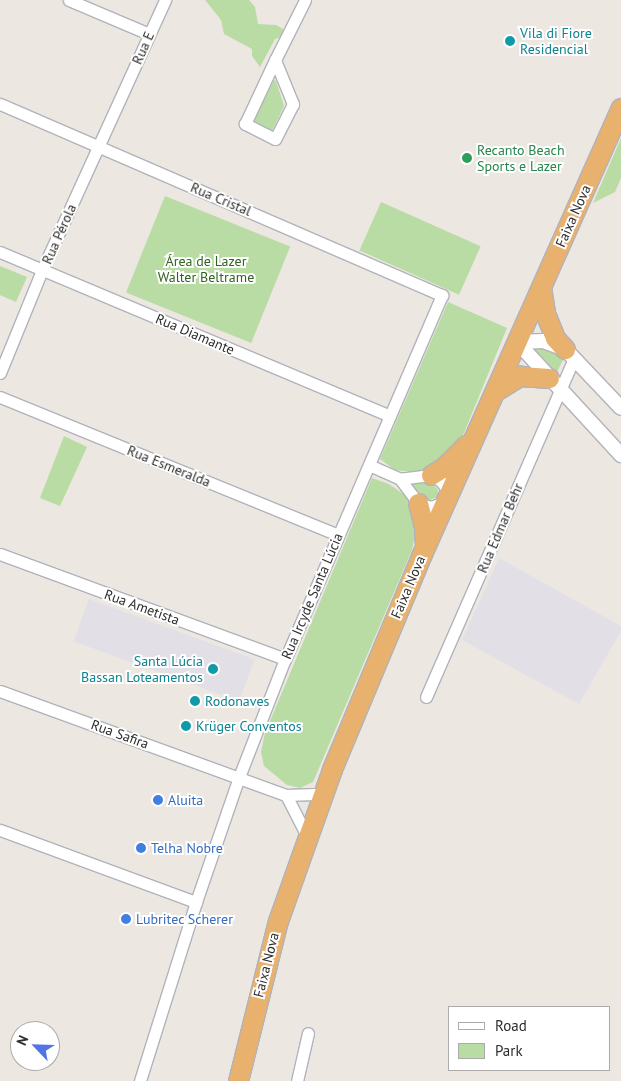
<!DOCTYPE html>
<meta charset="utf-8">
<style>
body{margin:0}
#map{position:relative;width:621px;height:1081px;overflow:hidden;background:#ece7e1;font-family:"PT Sans",sans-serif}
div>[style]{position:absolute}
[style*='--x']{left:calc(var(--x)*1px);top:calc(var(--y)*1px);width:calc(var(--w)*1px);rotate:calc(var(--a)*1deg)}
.industrial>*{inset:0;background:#e2e0e6;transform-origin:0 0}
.green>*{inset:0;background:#b9dca4;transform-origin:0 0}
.roads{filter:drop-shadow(1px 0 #b1b3bb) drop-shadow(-1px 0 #b1b3bb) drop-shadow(0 1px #b1b3bb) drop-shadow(0 -1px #b1b3bb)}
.minor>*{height:11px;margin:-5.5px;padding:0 5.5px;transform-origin:5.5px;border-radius:5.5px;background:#fff}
.tertiary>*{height:14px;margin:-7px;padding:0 7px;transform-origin:7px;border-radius:7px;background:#fff}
.trunk>*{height:19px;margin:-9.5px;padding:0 9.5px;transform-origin:9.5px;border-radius:9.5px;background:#e8b16e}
.dots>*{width:14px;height:14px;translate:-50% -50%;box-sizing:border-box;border:2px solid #fff;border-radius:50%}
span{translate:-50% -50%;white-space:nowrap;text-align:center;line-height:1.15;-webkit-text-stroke:4px #fff;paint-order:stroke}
.culture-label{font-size:14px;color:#0d838f}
.left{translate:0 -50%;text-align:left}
.right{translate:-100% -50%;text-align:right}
.street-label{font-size:14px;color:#2d2d2d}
.leisure-label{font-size:14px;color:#27864d}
.park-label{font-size:14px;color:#336323}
.shop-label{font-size:14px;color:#366cbe}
.legend{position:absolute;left:448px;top:1006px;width:162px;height:65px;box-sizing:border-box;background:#fff;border:1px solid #ababab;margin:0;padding:6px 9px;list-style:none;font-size:15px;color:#2d2d2d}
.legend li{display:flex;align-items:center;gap:10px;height:25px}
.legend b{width:25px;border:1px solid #ababab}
.north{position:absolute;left:10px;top:1021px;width:50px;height:50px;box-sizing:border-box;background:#fff;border:1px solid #ababab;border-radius:50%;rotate:294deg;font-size:14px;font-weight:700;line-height:20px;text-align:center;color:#2d2d2d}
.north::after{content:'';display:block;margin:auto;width:18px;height:22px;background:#5474e6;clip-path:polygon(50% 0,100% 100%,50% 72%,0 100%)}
</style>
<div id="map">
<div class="industrial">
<i style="clip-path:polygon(499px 558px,621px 626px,621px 631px,579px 704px,462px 640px)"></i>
<i style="left:89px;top:599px;width:176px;height:45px;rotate:20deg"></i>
</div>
<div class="green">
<i style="clip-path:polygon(205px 0,249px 0,255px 7px,258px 24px,276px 25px,283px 29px,284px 36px,275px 39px,260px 67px,252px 56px,252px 49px,224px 34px,221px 20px)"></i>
<i style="clip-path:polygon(274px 80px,276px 81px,284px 106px,272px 131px,253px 122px)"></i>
<i style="clip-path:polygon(621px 138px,621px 178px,615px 192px,593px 203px)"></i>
<i style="left:165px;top:196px;width:135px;height:104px;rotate:22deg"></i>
<i style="left:381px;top:202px;width:109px;height:53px;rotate:24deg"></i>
<i style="clip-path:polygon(0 266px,27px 277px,16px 302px,0 295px)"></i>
<i style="clip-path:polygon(448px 302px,507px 328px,461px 440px,450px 455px,419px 473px,395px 470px,380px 459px)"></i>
<i style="clip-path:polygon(541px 347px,561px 356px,563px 360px,557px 372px,551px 372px,530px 348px)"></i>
<i style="clip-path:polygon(64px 436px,87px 447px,60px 506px,40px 498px)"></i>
<i style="clip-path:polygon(372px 478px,389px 484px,406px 496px,414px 512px,416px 530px,412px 550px,313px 782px,300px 788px,287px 785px,264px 766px,261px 752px,265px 733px)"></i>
<i style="clip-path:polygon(427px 482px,437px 488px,439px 496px,428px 501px,420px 498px,408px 483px)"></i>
</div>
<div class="roads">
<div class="minor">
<i style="--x:69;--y:0;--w:87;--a:23"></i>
<i style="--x:275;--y:60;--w:48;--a:67.8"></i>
<i style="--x:293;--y:104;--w:39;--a:117"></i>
<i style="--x:275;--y:139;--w:34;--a:-153"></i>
<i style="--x:245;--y:124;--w:71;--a:-64.9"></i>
<i style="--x:275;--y:60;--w:67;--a:-63.4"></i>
<i style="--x:0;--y:104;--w:482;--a:23.4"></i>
<i style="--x:442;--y:295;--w:396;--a:113.3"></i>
<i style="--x:285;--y:659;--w:127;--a:111.3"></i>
<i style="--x:239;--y:777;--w:132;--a:109"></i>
<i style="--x:196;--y:902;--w:188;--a:107.4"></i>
<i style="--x:0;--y:252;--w:423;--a:22.8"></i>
<i style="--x:0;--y:373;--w:111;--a:-67.8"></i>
<i style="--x:42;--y:270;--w:297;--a:-65.5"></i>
<i style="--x:0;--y:397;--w:365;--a:22.2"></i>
<i style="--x:369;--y:465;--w:34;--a:24"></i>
<i style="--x:400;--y:479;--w:30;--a:53"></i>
<i style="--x:418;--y:503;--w:13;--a:18"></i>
<i style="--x:430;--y:507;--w:7;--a:-16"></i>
<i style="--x:437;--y:505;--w:12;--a:-31"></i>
<i style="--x:447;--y:499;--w:11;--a:-95"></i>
<i style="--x:446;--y:488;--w:9;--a:-126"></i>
<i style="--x:441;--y:481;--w:12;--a:-149"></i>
<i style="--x:431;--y:475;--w:31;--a:173"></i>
<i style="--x:0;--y:554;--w:304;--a:20.2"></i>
<i style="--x:0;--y:691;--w:304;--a:20"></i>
<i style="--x:286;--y:795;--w:36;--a:-2"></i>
<i style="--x:426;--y:697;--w:369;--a:-66.4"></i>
<i style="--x:286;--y:795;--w:46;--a:62.9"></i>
<i style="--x:0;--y:830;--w:209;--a:20.2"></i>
<i style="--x:297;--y:1081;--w:49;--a:-77.1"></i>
</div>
<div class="tertiary">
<i style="--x:517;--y:342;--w:154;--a:47.4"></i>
<i style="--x:517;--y:342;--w:26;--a:-2"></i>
<i style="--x:543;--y:341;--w:23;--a:20"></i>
<i style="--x:565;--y:349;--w:81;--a:46.5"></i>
</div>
<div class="trunk">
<i style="--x:541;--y:287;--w:26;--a:81"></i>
<i style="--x:545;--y:313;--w:27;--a:68"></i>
<i style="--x:555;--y:338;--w:15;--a:48"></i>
<i style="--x:494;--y:392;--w:31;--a:-32"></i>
<i style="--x:520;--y:376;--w:29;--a:4"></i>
<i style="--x:431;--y:475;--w:15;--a:-32"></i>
<i style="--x:444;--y:467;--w:31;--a:-45"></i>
<i style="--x:418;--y:503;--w:25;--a:76"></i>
<i style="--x:424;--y:527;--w:19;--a:87"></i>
<i style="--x:238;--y:1081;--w:165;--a:-76"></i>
<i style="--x:278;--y:921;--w:161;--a:-70.4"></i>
<i style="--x:332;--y:769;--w:233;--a:-67.3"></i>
<i style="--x:422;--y:554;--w:488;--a:-66"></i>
</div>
</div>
<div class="dots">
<i style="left:510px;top:41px;background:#0f9aa8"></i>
<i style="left:467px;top:158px;background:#2e9e5b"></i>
<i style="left:213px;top:669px;background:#0f9aa8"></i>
<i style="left:195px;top:701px;background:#0f9aa8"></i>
<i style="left:186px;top:726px;background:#0f9aa8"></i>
<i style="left:158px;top:800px;background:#3f7fe0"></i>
<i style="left:141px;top:848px;background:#3f7fe0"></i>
<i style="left:126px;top:919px;background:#3f7fe0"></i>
</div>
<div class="culture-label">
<span class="left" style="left:520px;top:41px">Vila di Fiore<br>Residencial</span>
<span class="right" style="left:203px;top:669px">Santa Lúcia<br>Bassan Loteamentos</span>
<span class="left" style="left:205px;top:701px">Rodonaves</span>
<span class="left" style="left:196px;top:726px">Krüger Conventos</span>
</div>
<div class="street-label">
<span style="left:143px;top:48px;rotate:-66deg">Rua E</span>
<span style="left:221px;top:199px;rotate:23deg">Rua Cristal</span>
<span style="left:573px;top:216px;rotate:-66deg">Faixa Nova</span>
<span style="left:59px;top:234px;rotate:-66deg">Rua Pérola</span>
<span style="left:195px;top:334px;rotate:23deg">Rua Diamante</span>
<span style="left:169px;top:466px;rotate:22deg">Rua Esmeralda</span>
<span style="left:500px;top:528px;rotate:-67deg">Rua Edmar Behr</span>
<span style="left:408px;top:587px;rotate:-67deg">Faixa Nova</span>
<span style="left:312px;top:596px;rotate:-67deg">Rua Ircyde Santa Lúcia</span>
<span style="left:142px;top:607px;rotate:20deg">Rua Ametista</span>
<span style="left:120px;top:734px;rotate:20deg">Rua Safira</span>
<span style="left:266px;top:965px;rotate:-76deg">Faixa Nova</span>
</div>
<div class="leisure-label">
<span class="left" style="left:477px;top:158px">Recanto Beach<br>Sports e Lazer</span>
</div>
<div class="park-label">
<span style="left:206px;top:269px">Área de Lazer<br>Walter Beltrame</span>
</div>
<div class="shop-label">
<span class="left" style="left:168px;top:800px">Aluita</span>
<span class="left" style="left:151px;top:848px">Telha Nobre</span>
<span class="left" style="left:136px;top:919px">Lubritec Scherer</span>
</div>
<ul class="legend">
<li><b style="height:6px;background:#fff"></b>Road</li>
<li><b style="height:14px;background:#b9dca4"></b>Park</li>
</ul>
<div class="north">N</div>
</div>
